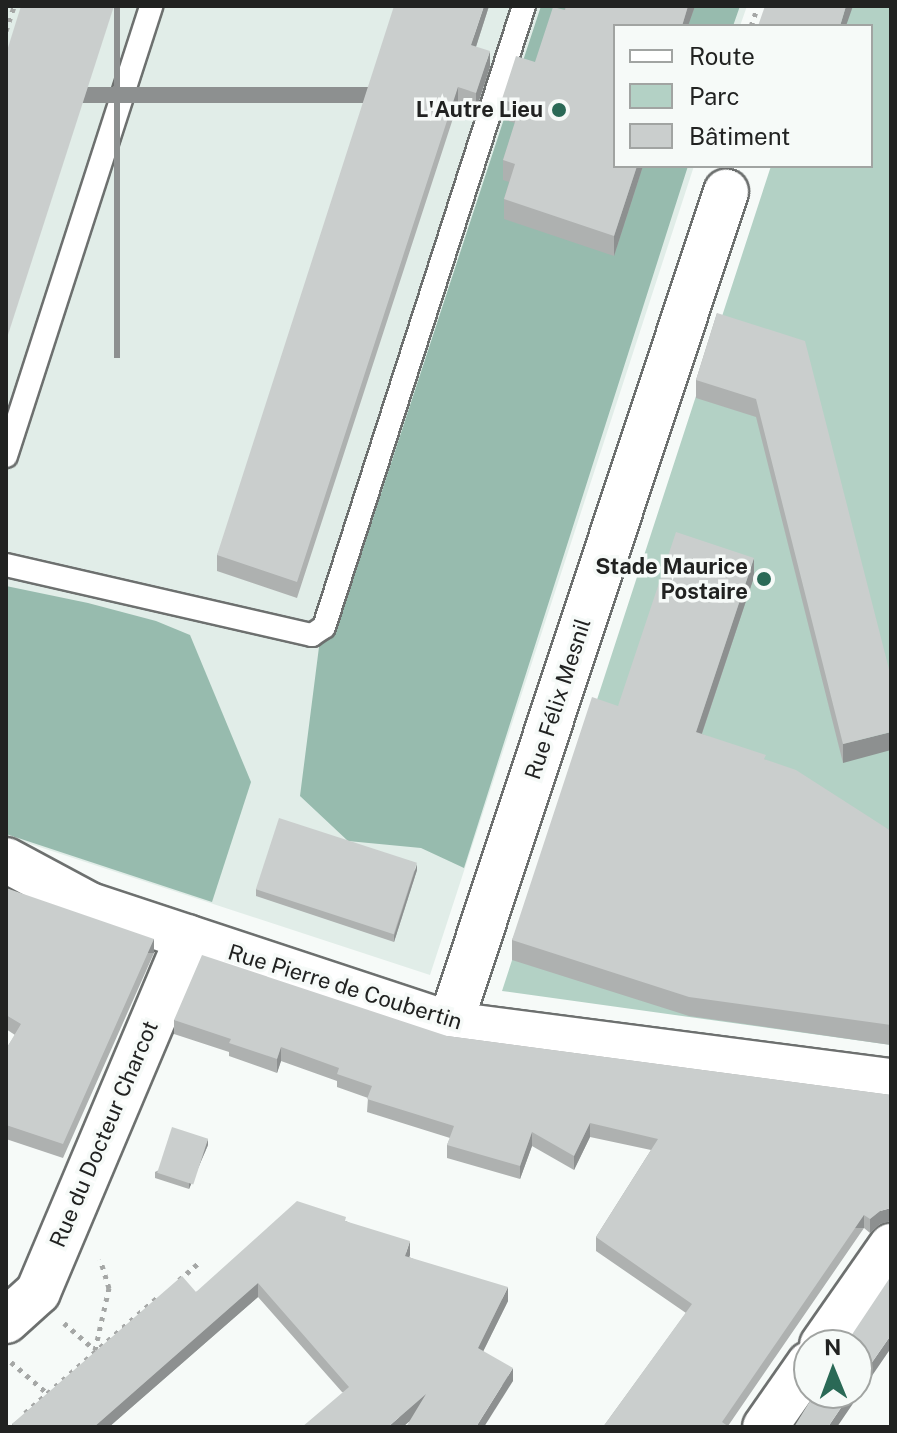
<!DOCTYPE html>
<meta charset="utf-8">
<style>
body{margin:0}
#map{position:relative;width:897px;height:1433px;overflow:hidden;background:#f6faf8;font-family:"Public Sans",sans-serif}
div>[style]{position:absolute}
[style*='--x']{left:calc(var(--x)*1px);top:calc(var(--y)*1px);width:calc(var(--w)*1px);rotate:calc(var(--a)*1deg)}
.built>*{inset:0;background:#e1ede8}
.green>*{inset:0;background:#b3d1c5}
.forest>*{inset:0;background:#97bbae}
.path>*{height:5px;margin-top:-2.5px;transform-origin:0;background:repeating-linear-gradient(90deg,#a5a7a6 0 4px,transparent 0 10px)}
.roads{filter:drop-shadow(2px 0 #6d706f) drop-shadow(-2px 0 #6d706f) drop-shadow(0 2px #6d706f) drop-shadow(0 -2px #6d706f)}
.service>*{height:22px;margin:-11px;padding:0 11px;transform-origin:11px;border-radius:11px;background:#fff}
.minor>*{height:44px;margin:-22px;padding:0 22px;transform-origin:22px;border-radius:22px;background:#fff}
.wall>*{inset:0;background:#aeb1b0}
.shaded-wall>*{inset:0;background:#8d9090;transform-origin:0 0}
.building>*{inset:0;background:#cacecd;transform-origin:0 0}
.dots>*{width:22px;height:22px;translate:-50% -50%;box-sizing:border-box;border:4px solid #f6faf8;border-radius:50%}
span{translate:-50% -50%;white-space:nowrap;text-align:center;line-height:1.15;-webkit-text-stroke:7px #f6faf8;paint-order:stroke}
.poi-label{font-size:22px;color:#212221;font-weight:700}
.right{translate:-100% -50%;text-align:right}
.street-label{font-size:22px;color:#212221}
.frame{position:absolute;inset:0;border:8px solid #212221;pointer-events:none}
.legend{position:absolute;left:613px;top:24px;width:260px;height:144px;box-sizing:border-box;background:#f6faf8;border:2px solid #a1a4a2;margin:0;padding:10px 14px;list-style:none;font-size:24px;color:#212221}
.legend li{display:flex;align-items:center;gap:16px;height:40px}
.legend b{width:40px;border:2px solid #a1a4a2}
.north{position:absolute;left:793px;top:1329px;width:80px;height:80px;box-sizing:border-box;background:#f6faf8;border:2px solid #a1a4a2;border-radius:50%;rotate:359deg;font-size:22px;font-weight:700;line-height:32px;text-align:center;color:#212221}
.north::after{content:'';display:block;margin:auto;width:28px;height:36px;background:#2a6956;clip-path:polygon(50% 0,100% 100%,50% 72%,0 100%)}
</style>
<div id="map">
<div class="built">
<i style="clip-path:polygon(6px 6px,747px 6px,740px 26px,615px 26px,615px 166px,694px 166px,430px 975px,6px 836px)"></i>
</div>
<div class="green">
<i style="clip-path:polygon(771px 6px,891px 6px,891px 1045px,502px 991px,771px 166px,871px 166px,871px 26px,765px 26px)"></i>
</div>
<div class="forest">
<i style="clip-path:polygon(541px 6px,740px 6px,733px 26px,615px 26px,615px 166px,688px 166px,464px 868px,421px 848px,348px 841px,300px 796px,319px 647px,336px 631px)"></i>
<i style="clip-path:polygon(6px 586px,88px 603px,156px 621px,190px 635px,251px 782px,212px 902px,6px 834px)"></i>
</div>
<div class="path">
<i style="--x:751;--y:26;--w:21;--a:-71"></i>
<i style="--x:6;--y:31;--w:26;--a:-72"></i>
<i style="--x:179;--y:1280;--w:28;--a:-41"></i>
<i style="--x:64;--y:1323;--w:41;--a:41.1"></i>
<i style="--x:95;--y:1350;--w:64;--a:-77.3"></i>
<i style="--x:109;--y:1288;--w:30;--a:-107"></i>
<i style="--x:11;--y:1362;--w:48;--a:40.7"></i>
<i style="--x:25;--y:1413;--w:178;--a:-41.1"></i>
</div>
<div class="roads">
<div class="service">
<i style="--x:6;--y:456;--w:473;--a:-72.1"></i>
<i style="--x:6;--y:565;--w:314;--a:12.9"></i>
<i style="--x:312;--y:635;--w:14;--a:-34"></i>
<i style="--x:324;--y:627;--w:652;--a:-72.15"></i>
</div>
<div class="minor">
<i style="--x:6;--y:860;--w:95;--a:28.2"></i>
<i style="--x:90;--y:905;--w:379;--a:18.3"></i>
<i style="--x:450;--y:1024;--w:445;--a:7.4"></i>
<i style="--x:450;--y:1024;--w:877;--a:-71.65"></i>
<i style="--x:6;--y:1321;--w:43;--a:-42.2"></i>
<i style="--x:38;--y:1292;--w:385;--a:-67.1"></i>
<i style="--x:822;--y:1345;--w:121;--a:-55.1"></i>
<i style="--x:765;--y:1427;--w:77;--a:-55.1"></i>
</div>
</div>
<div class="wall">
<i style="clip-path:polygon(489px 6px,476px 47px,490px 67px,476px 110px,458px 103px,297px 598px,217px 571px,217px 555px)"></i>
<i style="clip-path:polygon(566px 6px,695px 6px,688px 26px,615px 166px,643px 166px,614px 256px,504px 219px,504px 199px,509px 182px,503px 180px,503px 160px,515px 123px,502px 119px,502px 99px,535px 62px)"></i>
<i style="clip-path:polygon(717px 313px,891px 677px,843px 763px,756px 417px,696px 398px,696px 380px)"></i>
<i style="clip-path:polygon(754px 577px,702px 734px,766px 760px,891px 831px,891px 1045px,689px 1016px,512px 960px,512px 940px,618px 706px)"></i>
<i style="clip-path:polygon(417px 870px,394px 942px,256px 896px,256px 889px)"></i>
<i style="clip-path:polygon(6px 888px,154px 953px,63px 1158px,6px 1139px,6px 1049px,15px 1035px,6px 1029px)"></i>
<i style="clip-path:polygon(174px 1020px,447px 1036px,891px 1095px,880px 1224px,870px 1233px,864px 1228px,728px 1426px,603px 1427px,686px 1313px,596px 1251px,596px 1237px,651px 1150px,590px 1137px,574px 1170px,532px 1146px,520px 1179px,447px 1158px,447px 1145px,450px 1138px,367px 1112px,368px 1098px,337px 1087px,337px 1081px,281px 1061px,277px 1073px,229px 1056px,229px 1052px,174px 1034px)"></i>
<i style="clip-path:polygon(208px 1145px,189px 1189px,155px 1178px,155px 1172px)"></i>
<i style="clip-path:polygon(346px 1221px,410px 1255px,409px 1257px,508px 1301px,483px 1351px,513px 1381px,409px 1422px,342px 1392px,258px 1297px,109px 1427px,12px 1427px,12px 1424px,196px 1292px)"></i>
</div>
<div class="shaded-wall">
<i style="left:114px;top:6px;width:6px;height:352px"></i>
<i style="clip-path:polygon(484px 6px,489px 6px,471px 62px,471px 45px)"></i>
<i style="clip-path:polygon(688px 6px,695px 6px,688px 26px,682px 26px)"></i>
<i style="clip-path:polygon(846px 6px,853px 6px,846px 26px,840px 26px)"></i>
<i style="clip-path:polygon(490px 51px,490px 67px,476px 110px,476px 93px)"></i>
<i style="left:458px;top:87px;width:16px;height:521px;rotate:90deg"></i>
<i style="clip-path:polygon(637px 166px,643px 166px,614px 256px,614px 236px)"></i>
<i style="clip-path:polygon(754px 558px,754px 577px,696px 751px,696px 732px)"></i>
<i style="clip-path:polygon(891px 732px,891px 750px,843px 763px,843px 744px)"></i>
<i style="clip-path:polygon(417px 864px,417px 870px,394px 942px,394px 936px)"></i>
<i style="left:154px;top:939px;width:14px;height:224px;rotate:90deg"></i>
<i style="clip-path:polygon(281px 1047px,281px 1061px,277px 1073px,277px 1059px)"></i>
<i style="clip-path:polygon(590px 1123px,590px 1137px,574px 1170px,574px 1156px)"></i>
<i style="clip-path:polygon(532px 1132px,532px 1146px,520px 1179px,520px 1166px)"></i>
<i style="clip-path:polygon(208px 1139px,208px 1145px,189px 1189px,189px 1183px)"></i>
<i style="clip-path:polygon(891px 1208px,891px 1221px,880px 1224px,870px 1233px,870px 1219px,880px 1211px)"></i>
<i style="left:864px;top:1215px;width:13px;height:251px;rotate:90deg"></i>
<i style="clip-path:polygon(410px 1241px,410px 1255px,405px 1269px,405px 1256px)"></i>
<i style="clip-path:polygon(258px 1283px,258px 1297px,109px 1427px,94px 1427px)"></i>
<i style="clip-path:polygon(508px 1287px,508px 1301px,478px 1362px,478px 1348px)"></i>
<i style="clip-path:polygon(891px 1335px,891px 1348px,837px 1427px,828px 1427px,851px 1393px,857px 1393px,857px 1384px)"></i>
<i style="clip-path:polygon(513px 1368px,513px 1381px,484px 1427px,476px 1427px)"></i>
<i style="clip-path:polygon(426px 1394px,426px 1407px,403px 1427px,388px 1427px)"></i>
</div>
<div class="building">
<i style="clip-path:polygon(21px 6px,114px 6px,6px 341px,6px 54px)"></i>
<i style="clip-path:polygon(394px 6px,484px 6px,471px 45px,490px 51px,476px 93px,458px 87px,297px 582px,217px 555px)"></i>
<i style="clip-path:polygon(566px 6px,688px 6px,682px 26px,615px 26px,615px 166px,637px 166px,614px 236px,504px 199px,515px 164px,503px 160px,520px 106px,502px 99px,516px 56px,535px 62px,553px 7px,565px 10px)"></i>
<i style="clip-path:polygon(765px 6px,846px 6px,840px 26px,758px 26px)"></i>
<i style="clip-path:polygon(717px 313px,805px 341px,891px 677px,891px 732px,843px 744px,756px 399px,696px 380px)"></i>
<i style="clip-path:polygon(676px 532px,754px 558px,696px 732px,766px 755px,764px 759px,796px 770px,891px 831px,891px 1025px,689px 997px,512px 940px,592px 697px,618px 706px)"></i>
<i style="left:279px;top:818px;width:145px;height:75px;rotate:18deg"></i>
<i style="clip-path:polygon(6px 888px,154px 939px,63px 1144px,6px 1125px,6px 1049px,21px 1024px,6px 1015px)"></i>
<i style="clip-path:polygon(202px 955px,447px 1036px,891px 1095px,891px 1208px,880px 1211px,870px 1219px,864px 1215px,722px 1422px,729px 1427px,603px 1427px,692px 1304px,596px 1237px,658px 1139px,590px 1123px,574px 1156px,532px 1132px,520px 1166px,447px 1145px,454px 1126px,367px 1099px,372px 1086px,337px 1074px,339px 1068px,281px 1047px,277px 1059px,229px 1043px,231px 1039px,174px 1020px)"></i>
<i style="left:172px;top:1127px;width:38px;height:48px;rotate:18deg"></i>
<i style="clip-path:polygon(297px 1201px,346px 1217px,345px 1221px,410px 1241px,405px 1256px,508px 1287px,478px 1348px,513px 1368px,476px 1427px,406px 1427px,426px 1394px,388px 1427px,302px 1427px,349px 1387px,258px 1283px,94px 1427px,16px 1427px,12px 1424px,182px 1276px,196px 1292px)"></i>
<i style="clip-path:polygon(891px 1276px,891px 1335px,857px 1384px,857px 1345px,845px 1345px)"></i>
<i style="clip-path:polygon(815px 1393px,851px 1393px,828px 1427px,802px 1427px,799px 1425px,802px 1427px,794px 1427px)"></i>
</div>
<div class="dots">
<i style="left:559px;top:110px;background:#2a6956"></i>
<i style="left:764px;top:579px;background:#2a6956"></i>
</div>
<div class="poi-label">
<span class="right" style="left:543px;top:110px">L'Autre Lieu</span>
<span class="right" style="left:748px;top:579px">Stade Maurice<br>Postaire</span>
</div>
<div class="street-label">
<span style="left:558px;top:699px;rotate:-72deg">Rue Félix Mesnil</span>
<span style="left:345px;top:987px;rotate:17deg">Rue Pierre de Coubertin</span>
<span style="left:104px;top:1134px;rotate:-67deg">Rue du Docteur Charcot</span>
</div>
<div class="frame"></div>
<ul class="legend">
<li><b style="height:10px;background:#fff"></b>Route</li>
<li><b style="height:22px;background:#b3d1c5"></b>Parc</li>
<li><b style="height:22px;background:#cacecd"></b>Bâtiment</li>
</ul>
<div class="north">N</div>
</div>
